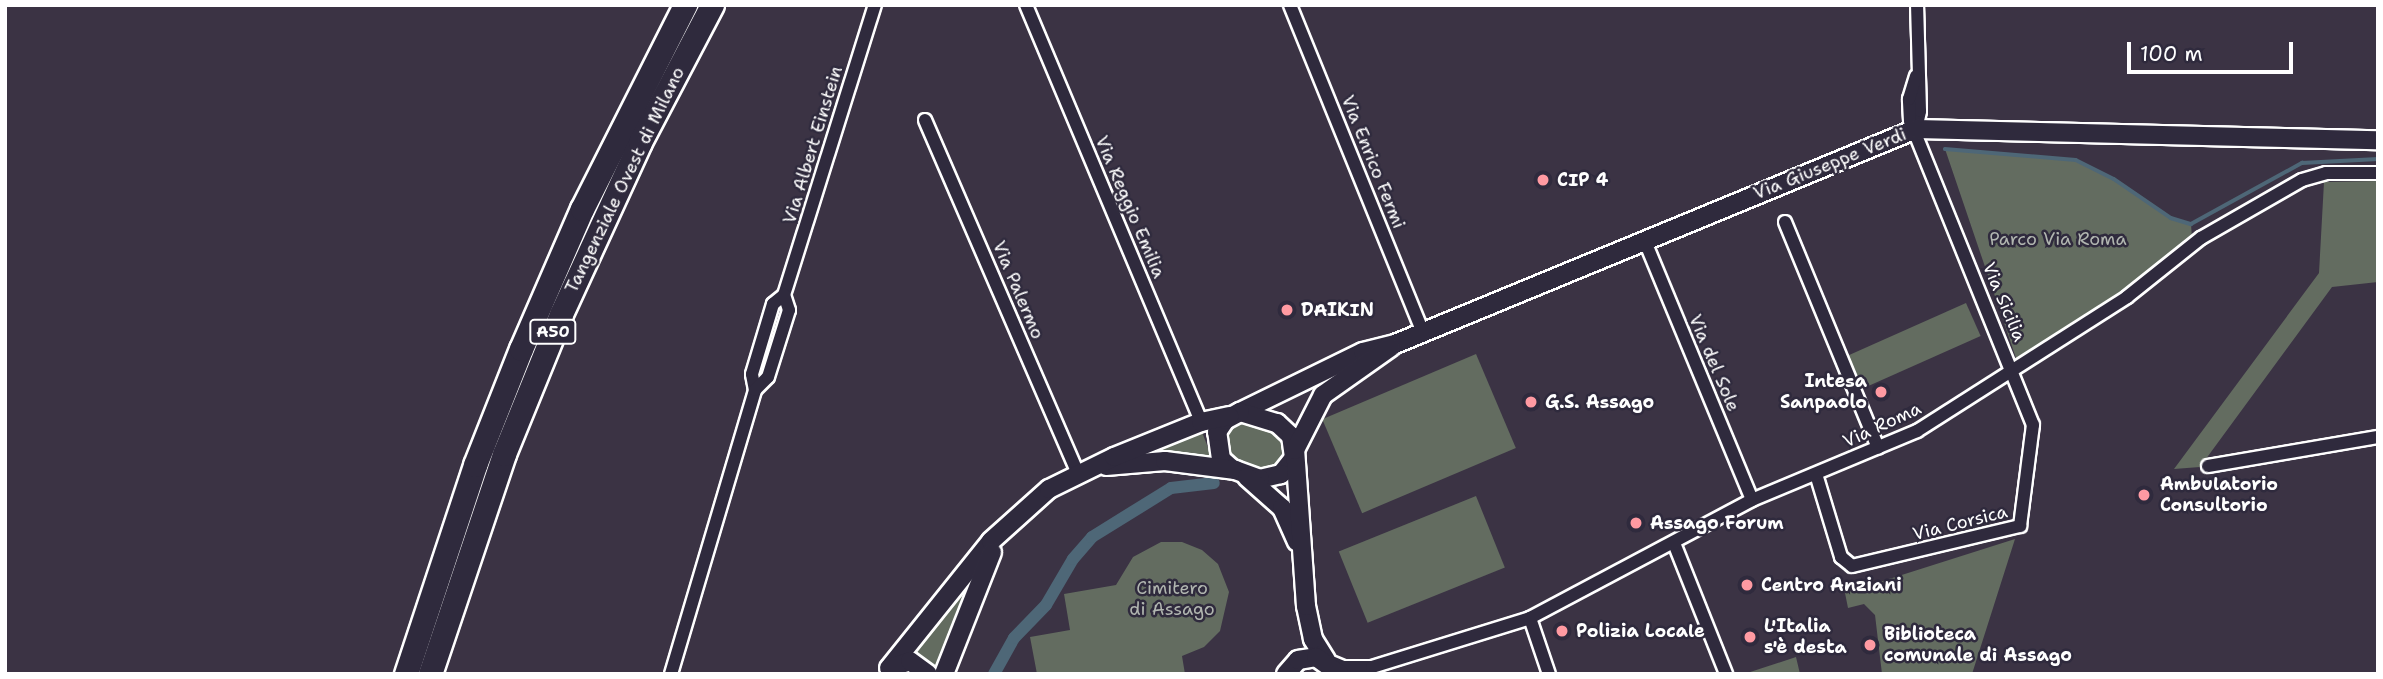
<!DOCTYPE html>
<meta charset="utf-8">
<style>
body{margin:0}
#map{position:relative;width:2383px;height:679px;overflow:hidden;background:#3b3344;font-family:"Shantell Sans",sans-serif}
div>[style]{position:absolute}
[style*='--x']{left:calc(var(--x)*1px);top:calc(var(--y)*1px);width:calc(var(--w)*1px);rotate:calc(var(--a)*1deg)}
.green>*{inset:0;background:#636c60;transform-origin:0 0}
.stream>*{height:3.5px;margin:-1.75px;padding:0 1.75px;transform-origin:1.75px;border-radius:1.75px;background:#4e6777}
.canal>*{height:12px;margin:-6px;padding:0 6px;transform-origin:6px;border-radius:6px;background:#4e6777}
.roads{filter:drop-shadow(2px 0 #fff) drop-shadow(-2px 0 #fff) drop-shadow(0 2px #fff) drop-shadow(0 -2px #fff)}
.street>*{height:12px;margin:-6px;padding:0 6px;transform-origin:6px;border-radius:6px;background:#2f2a3d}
.secondary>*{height:18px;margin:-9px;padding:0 9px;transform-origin:9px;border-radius:9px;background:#2f2a3d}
.highway>*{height:23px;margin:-11.5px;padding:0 11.5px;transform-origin:11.5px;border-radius:11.5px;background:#2f2a3d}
.dots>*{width:19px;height:19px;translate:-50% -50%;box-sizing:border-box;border:4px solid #2f2a3d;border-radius:50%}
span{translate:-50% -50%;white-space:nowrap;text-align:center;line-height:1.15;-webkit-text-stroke:5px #2f2a3d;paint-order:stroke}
.shield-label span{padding:2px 5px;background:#2f2a3d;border:2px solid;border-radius:5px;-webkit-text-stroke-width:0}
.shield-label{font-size:16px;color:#fff;font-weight:700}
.street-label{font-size:18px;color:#fff}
.poi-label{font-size:18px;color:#fff;font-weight:700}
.left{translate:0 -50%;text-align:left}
.right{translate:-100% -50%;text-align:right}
.park-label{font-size:18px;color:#b1b6b0}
.frame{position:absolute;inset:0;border:7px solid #fff;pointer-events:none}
.scale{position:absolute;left:2127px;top:42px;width:166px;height:32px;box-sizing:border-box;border:4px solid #fff;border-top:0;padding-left:9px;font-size:21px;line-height:24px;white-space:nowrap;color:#fff;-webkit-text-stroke:5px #2f2a3d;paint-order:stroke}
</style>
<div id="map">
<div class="green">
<i style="clip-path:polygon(1945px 149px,2076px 160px,2114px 179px,2171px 218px,2191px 224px,2192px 238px,2126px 290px,2017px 361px)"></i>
<i style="clip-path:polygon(2378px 181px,2378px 282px,2332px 287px,2200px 467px,2174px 469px,2319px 273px,2324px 182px)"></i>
<i style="left:1966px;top:303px;width:36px;height:134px;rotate:66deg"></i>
<i style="left:1476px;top:354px;width:102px;height:167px;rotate:67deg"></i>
<i style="clip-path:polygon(1238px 419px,1274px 427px,1288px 448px,1283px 465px,1261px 474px,1226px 456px,1224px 430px)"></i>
<i style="clip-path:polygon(1202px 432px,1214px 463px,1152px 454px,1152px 453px)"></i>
<i style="left:1476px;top:496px;width:77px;height:148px;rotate:68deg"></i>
<i style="clip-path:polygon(2015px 539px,1972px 674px,1882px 674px,1875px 615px,1864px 604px,1848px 608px,1845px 593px)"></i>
<i style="clip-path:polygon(1161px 542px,1182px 542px,1202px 550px,1218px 564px,1229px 592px,1220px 631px,1204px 647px,1182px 656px,1185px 674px,1037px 674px,1030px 637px,1070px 630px,1064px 594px,1116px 585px,1133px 557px)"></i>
<i style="clip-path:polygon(975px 572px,941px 674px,906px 657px)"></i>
<i style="clip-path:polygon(1796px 657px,1800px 674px,1744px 674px,1787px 660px)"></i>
</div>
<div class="stream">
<i style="--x:1945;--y:149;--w:131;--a:4.8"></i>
<i style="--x:2076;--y:160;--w:42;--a:26.6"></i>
<i style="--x:2114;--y:179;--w:69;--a:34.4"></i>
<i style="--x:2171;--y:218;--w:21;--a:17"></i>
<i style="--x:2191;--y:224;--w:127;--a:-28.8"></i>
<i style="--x:2302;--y:163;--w:76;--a:-3"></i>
</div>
<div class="canal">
<i style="--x:994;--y:674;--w:41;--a:-60.9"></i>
<i style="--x:1014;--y:638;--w:46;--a:-45.9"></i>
<i style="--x:1046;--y:605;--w:53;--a:-59.6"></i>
<i style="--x:1073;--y:559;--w:29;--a:-49"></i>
<i style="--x:1092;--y:537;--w:93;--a:-31.8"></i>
<i style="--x:1171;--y:488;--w:43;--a:-6.6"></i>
</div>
<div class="roads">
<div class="street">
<i style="--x:1026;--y:5;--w:452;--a:67.2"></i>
<i style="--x:1290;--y:5;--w:353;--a:67.9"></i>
<i style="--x:925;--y:120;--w:386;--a:66.6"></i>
<i style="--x:1916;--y:129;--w:18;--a:-77"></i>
<i style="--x:1920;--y:111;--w:106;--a:-91.6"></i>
<i style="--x:1785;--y:222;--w:244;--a:67.6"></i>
<i style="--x:1644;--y:239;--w:282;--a:67.5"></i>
<i style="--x:755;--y:390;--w:16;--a:-101"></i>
<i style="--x:752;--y:374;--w:73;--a:-73.3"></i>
<i style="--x:773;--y:304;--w:14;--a:-39"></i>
<i style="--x:784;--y:295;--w:304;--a:-72.6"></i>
<i style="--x:2208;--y:466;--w:172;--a:-9.7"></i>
<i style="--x:1816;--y:474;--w:87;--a:73.2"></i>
<i style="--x:1841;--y:557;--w:14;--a:39"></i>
<i style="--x:1852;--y:566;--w:173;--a:-13.4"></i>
<i style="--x:2020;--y:526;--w:102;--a:-82.7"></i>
<i style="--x:2033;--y:425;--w:328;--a:-112"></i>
<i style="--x:1910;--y:121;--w:22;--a:-93"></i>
<i style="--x:1909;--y:99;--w:24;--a:-73"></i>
<i style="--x:1674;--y:543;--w:141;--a:68.3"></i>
<i style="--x:1530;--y:618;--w:59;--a:71.3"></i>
<i style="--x:1329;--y:661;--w:15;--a:23"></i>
<i style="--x:1343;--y:667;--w:29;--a:0"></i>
<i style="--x:1372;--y:667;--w:165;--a:-17.2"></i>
<i style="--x:1530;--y:618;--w:251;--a:-28"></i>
<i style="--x:1752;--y:500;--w:179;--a:-22.7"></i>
<i style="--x:1917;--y:431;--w:249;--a:-32.5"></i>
<i style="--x:2127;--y:297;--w:95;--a:-38.6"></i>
<i style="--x:2201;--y:238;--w:116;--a:-29.9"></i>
<i style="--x:2302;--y:180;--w:25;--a:-16"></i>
<i style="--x:2326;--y:173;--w:52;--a:0"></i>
<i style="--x:671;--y:674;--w:296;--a:-73.5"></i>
<i style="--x:755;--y:390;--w:18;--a:-45"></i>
<i style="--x:768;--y:377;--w:70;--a:-72.6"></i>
<i style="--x:789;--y:310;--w:16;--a:-108"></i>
</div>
<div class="secondary">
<i style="--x:1240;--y:412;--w:137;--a:-26"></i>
<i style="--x:1363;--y:352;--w:33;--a:-14"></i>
<i style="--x:1395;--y:344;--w:564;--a:-22.42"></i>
<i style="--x:1916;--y:129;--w:462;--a:1.4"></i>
<i style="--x:1240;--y:412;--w:39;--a:17"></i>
<i style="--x:1277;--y:423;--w:19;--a:43"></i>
<i style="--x:1291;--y:436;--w:22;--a:82"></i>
<i style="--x:1294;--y:458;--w:21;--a:129"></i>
<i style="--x:1281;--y:474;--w:22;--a:167"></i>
<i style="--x:1260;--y:479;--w:30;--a:-160"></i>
<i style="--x:1232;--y:469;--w:15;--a:-138"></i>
<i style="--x:1221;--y:459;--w:27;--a:-98"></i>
<i style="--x:1217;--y:432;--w:14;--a:-56"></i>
<i style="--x:1225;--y:420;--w:17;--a:-28"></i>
<i style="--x:1106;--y:466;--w:59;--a:-4.8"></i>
<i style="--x:1165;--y:461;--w:71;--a:7.3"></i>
<i style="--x:1247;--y:477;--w:47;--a:41.5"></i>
<i style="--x:1282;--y:508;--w:37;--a:66"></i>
<i style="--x:1326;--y:660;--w:25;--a:-122"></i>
<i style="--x:1313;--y:639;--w:34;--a:-102"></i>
<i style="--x:1306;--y:606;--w:156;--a:-94"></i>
<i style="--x:1295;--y:450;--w:62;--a:-63"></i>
<i style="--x:1323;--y:395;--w:83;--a:-35.2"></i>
<i style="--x:891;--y:666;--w:160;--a:-51.3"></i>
<i style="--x:991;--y:541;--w:78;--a:-41.9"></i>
<i style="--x:1049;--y:489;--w:72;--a:-26.2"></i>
<i style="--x:1114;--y:457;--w:94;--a:-21.9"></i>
<i style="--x:1201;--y:422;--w:29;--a:-12"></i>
<i style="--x:889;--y:668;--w:22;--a:-18"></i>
<i style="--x:910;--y:661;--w:22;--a:36"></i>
<i style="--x:944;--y:674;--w:131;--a:-68.5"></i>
<i style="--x:1286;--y:674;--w:18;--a:-49"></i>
<i style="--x:1298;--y:660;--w:18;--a:-9"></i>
<i style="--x:1316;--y:657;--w:29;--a:36"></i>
</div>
<div class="highway">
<i style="--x:406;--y:674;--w:220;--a:-71.7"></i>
<i style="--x:475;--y:465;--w:125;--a:-68.4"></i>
<i style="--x:521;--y:349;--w:153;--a:-66.5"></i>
<i style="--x:582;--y:209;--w:229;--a:-63.2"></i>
<i style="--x:430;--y:674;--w:232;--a:-71.4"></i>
<i style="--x:504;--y:454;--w:151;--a:-67.8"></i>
<i style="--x:561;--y:314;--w:189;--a:-65.3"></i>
<i style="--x:640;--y:142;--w:155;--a:-62.3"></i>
</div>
</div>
<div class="dots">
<i style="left:1543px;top:180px;background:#ff9aa2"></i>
<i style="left:1287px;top:310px;background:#ff9aa2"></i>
<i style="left:1881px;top:392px;background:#ff9aa2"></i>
<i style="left:1531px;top:402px;background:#ff9aa2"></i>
<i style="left:2144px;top:495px;background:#ff9aa2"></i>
<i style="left:1636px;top:523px;background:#ff9aa2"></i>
<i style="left:1747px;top:585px;background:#ff9aa2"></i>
<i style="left:1562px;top:631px;background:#ff9aa2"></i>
<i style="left:1750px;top:637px;background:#ff9aa2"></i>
<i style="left:1870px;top:645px;background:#ff9aa2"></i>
</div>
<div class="shield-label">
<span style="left:553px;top:332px">A50</span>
</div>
<div class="street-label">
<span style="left:813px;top:145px;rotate:-73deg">Via Albert Einstein</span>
<span style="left:1373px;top:162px;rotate:68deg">Via Enrico Fermi</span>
<span style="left:1830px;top:164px;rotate:-22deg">Via Giuseppe Verdi</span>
<span style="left:625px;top:180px;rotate:-64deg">Tangenziale Ovest di Milano</span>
<span style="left:1130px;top:207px;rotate:67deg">Via Reggio Emilia</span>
<span style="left:1018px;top:290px;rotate:67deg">Via Palermo</span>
<span style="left:2004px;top:302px;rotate:67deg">Via Sicilia</span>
<span style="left:1714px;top:363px;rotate:67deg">Via del Sole</span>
<span style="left:1882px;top:425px;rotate:-25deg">Via Roma</span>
<span style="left:1960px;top:523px;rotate:-14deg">Via Corsica</span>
</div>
<div class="poi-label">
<span class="left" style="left:1557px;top:180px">CIP 4</span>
<span class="left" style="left:1301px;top:310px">DAIKIN</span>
<span class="right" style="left:1867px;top:392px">Intesa<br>Sanpaolo</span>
<span class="left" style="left:1545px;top:402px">G.S. Assago</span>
<span class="left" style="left:2160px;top:495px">Ambulatorio<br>Consultorio</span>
<span class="left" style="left:1650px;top:523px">Assago Forum</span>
<span class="left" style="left:1761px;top:585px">Centro Anziani</span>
<span class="left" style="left:1764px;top:637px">L'Italia<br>s'è desta</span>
<span class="left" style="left:1576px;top:631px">Polizia Locale</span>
<span class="left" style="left:1884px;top:645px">Biblioteca<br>comunale di Assago</span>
</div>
<div class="park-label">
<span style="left:2058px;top:239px">Parco Via Roma</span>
<span style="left:1172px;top:599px">Cimitero<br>di Assago</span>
</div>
<div class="frame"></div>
<div class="scale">100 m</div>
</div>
